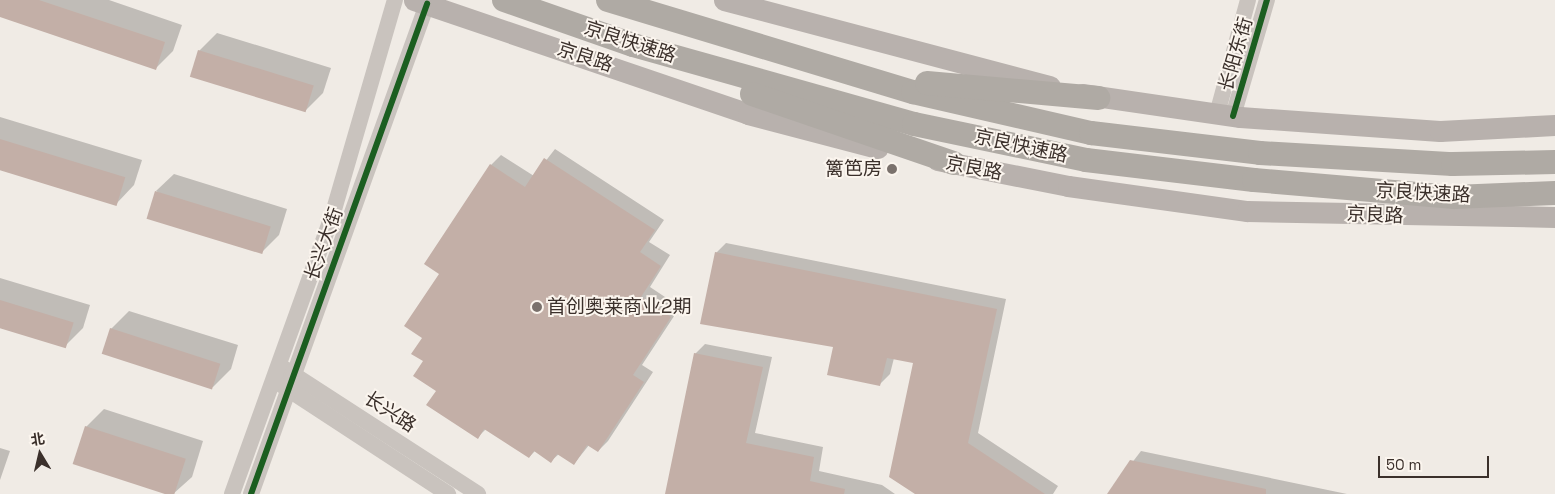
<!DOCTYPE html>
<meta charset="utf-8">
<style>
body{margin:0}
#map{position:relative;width:1555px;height:494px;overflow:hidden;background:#f0ebe5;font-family:"Space Grotesk","Noto Sans SC",sans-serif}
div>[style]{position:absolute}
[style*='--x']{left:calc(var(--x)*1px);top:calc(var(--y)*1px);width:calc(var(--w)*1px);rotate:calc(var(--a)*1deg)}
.shadow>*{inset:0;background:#0003}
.building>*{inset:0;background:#c3afa7;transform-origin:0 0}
.minor>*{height:16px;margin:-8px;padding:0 8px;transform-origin:8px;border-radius:8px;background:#c9c3be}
.major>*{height:21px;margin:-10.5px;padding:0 10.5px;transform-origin:10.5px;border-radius:10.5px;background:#b8b1ad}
.highway>*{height:24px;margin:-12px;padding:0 12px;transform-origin:12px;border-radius:12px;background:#afaaa4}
.cycleway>*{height:6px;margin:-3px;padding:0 3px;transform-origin:3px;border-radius:3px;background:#1b5e20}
.dots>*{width:14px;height:14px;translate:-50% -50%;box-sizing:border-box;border:2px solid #fbf5ee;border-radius:50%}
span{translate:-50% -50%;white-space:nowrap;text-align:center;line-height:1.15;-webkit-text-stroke:4px #fbf5ee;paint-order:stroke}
.street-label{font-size:19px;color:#3b302b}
.poi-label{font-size:19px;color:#3b302b}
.right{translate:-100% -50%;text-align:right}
.left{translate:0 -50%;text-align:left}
.north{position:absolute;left:15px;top:429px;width:50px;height:50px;-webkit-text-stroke:4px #fbf5ee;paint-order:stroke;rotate:351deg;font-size:14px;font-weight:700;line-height:20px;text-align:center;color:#3b302b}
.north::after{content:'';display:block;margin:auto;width:18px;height:22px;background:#3b302b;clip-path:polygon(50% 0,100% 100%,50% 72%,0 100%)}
.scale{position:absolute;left:1378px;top:456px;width:111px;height:22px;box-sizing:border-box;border:2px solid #3b302b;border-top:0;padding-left:6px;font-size:15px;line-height:18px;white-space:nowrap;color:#3b302b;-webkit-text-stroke:4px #fbf5ee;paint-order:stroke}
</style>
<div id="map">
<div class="shadow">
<i style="clip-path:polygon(0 0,109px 0,182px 25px,173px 51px,156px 68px,0 16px)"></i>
<i style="clip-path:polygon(217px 33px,331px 68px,323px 93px,305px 111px,199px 51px)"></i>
<i style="clip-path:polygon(0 117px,142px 160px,134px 185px,117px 203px,0 167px)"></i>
<i style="clip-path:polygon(555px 149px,664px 220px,649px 242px,670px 255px,650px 287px,680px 307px,642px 365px,653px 372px,608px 441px,598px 451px,589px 445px,574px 464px,559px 454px,551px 461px,535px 451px,529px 457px,486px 429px,478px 437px,437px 390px,425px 361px,424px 337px,441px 273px,491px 165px,501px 155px,534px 176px)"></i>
<i style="clip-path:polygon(174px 174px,287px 209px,279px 235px,261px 253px,156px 191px)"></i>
<i style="clip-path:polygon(726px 243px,1006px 299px,978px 433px,1058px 486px,1053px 494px,917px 494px,914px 362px,894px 358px,890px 374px,880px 384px,716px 253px)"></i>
<i style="clip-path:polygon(0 278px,90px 305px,83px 328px,65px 346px,0 326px)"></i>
<i style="clip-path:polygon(129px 311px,238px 345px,231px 369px,213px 387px,111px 329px)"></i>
<i style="clip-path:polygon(705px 344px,772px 357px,755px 433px,823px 447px,819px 471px,882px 485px,895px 494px,666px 494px,695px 354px)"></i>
<i style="clip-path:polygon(104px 409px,203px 441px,192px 477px,173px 494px,75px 463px,86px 427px)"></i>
<i style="clip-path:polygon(0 448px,10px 451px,0 480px)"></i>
<i style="clip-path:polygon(1141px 451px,1347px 494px,1108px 494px)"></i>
</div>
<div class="building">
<i style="clip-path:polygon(0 0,39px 0,165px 42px,156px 70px,0 17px)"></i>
<i style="left:198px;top:50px;width:121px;height:28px;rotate:17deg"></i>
<i style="left:0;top:139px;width:131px;height:30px;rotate:17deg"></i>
<i style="clip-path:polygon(544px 158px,655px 230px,640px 252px,661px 266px,641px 297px,671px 317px,633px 375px,644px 382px,598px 452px,587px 445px,574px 465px,557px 454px,551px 463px,534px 451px,529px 458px,484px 429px,478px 439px,426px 405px,436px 391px,413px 376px,423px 361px,411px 354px,422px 338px,404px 326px,439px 274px,424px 264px,490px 164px,525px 187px)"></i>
<i style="left:155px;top:191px;width:121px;height:29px;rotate:17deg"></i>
<i style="clip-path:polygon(715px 252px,997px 309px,968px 443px,1045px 494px,915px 494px,889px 477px,913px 363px,887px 358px,880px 386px,827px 375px,833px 347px,700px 324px)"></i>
<i style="left:0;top:300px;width:77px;height:27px;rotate:17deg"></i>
<i style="left:110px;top:328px;width:116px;height:27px;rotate:18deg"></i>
<i style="clip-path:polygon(694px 353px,763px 367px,746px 443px,814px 457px,810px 481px,845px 489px,844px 494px,665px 494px)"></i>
<i style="left:85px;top:426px;width:106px;height:40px;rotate:18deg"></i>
<i style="clip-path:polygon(1130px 460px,1266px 489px,1266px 494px,1107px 494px)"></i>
</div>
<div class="minor">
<i style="--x:1217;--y:114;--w:118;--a:-74.8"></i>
<i style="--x:1233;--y:116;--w:121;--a:-73.7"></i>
<i style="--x:285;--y:369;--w:230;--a:32.9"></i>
<i style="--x:280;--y:384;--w:201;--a:33.2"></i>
<i style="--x:232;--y:494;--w:299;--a:-70.2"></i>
<i style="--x:333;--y:213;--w:222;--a:-73.8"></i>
<i style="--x:251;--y:494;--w:521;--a:-70.24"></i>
</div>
<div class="major">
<i style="--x:414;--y:0;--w:353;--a:18.8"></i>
<i style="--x:748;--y:114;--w:134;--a:14.7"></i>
<i style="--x:724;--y:0;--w:337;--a:14.8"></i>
<i style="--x:1082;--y:94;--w:160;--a:8.3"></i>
<i style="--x:1240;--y:117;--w:200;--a:4"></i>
<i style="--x:1440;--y:131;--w:115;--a:-3"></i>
<i style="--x:937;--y:160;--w:134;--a:11.2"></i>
<i style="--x:1068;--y:186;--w:181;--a:8"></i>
<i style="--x:1247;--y:211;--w:308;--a:1.1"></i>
</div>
<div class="highway">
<i style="--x:504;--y:0;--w:137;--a:19.2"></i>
<i style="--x:633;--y:45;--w:292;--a:15.7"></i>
<i style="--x:914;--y:124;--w:176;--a:11.8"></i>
<i style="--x:1086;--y:160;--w:169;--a:6.8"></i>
<i style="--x:1254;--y:180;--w:201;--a:4.9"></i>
<i style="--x:1454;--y:197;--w:101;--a:-2.3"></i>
<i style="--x:608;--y:0;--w:319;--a:16.8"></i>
<i style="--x:913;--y:92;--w:183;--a:13"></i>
<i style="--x:1091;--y:133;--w:170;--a:6.7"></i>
<i style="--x:1260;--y:153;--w:193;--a:3.3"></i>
<i style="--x:1453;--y:164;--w:102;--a:-1.1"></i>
<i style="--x:927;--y:83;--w:172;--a:5"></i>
<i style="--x:752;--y:94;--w:213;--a:18.9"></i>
</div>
<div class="cycleway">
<i style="--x:1233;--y:116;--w:121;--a:-73.7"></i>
<i style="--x:251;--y:494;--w:521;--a:-70.24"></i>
</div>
<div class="dots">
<i style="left:892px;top:169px;background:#7a716c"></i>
<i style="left:537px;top:307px;background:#7a716c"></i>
</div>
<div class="street-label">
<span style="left:630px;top:42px;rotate:18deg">京良快速路</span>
<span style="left:1236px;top:54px;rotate:-74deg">长阳东街</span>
<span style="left:585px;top:57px;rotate:18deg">京良路</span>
<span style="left:1021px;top:146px;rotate:12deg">京良快速路</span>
<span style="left:974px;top:168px;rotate:11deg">京良路</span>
<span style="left:1423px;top:193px;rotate:3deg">京良快速路</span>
<span style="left:1375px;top:215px;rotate:2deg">京良路</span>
<span style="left:324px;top:244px;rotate:-70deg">长兴大街</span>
<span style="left:390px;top:412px;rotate:33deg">长兴路</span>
</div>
<div class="poi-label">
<span class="right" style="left:882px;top:169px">篱笆房</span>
<span class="left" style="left:547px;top:307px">首创奥莱商业2期</span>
</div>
<div class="north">北</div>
<div class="scale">50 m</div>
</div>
